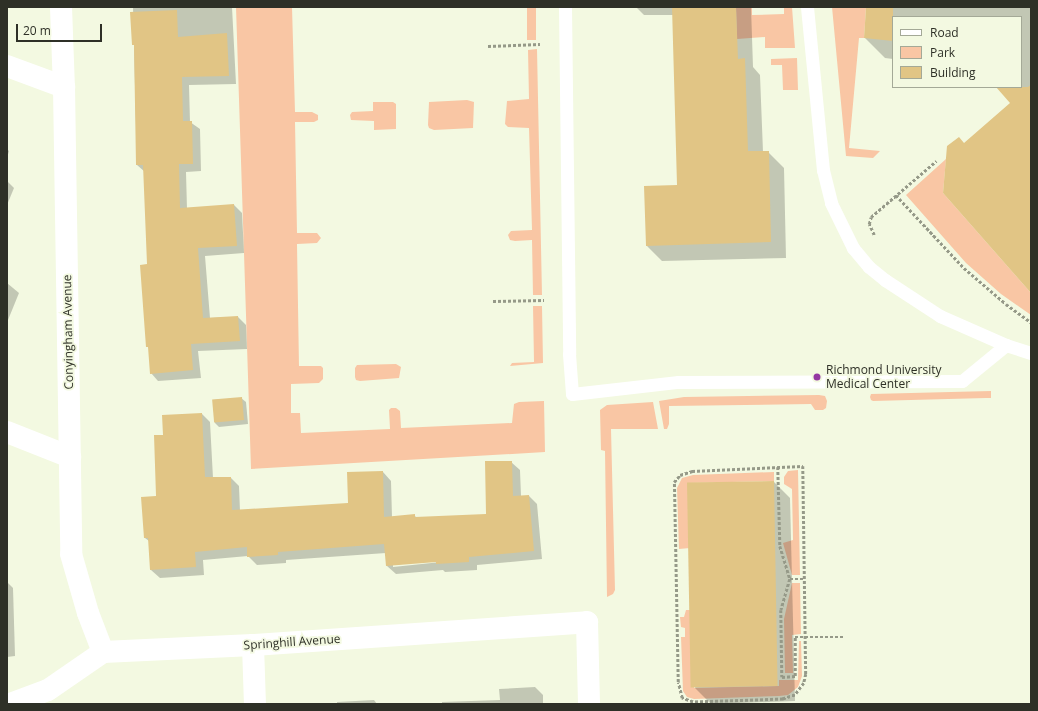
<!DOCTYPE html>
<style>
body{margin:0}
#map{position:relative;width:1038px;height:711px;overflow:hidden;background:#f3f9e1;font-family:"Open Sans",sans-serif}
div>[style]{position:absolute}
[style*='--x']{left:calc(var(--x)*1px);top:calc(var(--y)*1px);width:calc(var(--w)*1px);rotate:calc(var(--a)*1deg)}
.green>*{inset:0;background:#f9c6a4;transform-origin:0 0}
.shadow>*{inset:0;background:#0003}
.building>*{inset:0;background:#e1c585;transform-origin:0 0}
.path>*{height:2.5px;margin-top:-1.25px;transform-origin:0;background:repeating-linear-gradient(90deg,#959988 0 3px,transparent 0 5px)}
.lane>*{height:13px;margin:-6.5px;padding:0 6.5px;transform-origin:6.5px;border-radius:6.5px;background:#fff}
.street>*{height:22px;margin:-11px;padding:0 11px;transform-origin:11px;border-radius:11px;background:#fff}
.dots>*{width:11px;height:11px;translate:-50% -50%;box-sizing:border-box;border:2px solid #f3f9e1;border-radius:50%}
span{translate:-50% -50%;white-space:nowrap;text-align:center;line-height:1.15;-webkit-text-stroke:3.5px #f3f9e1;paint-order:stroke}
.street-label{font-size:12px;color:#2e3027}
.poi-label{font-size:12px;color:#2e3027}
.left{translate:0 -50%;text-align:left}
.frame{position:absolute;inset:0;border:8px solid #2e3027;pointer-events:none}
.legend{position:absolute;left:892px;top:16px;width:130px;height:72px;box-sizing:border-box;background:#f3f9e1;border:1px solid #a4a997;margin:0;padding:5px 7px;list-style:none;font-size:12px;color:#2e3027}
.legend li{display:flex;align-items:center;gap:8px;height:20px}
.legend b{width:20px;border:1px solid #a4a997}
.scale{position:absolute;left:16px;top:24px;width:86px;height:18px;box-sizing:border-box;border:2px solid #2e3027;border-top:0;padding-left:5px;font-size:12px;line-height:14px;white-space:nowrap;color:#2e3027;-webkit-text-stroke:3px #f3f9e1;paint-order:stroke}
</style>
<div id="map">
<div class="green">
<i style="clip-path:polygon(236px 7px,292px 7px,295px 112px,312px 112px,318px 115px,318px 120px,314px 122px,295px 122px,297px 233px,317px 233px,321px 238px,317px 243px,297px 244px,299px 366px,321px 366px,323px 368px,323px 379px,319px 383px,291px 384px,291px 413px,300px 413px,301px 433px,390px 429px,389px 410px,391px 408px,396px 408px,400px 411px,401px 428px,512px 423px,514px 404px,519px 402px,544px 401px,545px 452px,251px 469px)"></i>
<i style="left:527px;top:7px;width:9px;height:33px"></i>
<i style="clip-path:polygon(736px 7px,752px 7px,752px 15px,784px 14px,784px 7px,792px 7px,795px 48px,765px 48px,765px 37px,737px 39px)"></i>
<i style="clip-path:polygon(832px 7px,866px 7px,864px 38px,859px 38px,849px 148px,880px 151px,873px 158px,846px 156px)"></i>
<i style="clip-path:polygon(537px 49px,542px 295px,533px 295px,532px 240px,515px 241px,510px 240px,508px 235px,511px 231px,532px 230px,529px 128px,508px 127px,505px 124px,507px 101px,529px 99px,528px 50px)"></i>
<i style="clip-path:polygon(797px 58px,798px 90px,783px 90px,782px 65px,771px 65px,771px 59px)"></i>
<i style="clip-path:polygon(467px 100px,474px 102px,473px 128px,434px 130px,429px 128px,428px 125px,429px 102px)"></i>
<i style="clip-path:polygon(373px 102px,393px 102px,396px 104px,396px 129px,374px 130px,374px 121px,351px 120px,350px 115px,352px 112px,373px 111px)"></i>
<i style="clip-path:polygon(946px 159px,943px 193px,1031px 293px,1031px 315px,1001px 294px,966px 263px,906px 195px)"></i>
<i style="clip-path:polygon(533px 306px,542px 306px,543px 363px,510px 366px,512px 363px,534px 362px)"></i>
<i style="clip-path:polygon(396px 364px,401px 367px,399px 378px,360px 381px,356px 380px,355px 377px,355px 368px,357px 365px)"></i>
<i style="clip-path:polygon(991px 391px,991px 398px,986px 398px,873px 401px,871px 400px,870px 397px,871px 394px)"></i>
<i style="clip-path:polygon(819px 395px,825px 396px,827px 401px,826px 408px,823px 410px,815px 410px,811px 404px,669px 406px,669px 424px,667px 429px,664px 429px,659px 401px,684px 397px)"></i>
<i style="clip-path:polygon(653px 402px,658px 429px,611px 429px,615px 590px,613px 594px,607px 597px,605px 451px,601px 450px,600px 410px,607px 405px)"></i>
<i style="clip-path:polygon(798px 470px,800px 575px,792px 575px,783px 543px,793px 540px,792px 489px,784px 484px,784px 477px,788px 471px)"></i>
<i style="clip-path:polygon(774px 472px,774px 481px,688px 483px,690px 548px,679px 549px,677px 488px,682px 478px,693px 475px)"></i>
<i style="clip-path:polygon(792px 583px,800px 583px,801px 634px,792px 635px,793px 673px,785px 673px,784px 619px)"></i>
<i style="clip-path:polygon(686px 610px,692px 610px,694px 688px,779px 686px,779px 680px,798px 680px,799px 641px,801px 641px,802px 676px,798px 687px,788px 695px,779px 696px,694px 699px,687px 697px,683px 691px,681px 637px,685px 637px,685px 628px,681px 627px,680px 617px,684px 617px)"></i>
</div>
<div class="shadow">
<i style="clip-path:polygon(133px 7px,232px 7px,236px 84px,189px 85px,190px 122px,200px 129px,201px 171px,186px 172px,187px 209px,234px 205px,242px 213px,244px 253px,205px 256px,210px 318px,238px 317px,246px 325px,247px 349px,198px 351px,201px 378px,158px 381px,151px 373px,149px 348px,147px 346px,148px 265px,145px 172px,137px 165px)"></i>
<i style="clip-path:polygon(636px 7px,751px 7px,753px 67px,760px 75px,763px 152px,768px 152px,784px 168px,786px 258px,662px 261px,647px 246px,678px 186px,673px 15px,644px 15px)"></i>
<i style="clip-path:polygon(867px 7px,1031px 7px,1031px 292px,965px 144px,1011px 103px,997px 87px,1021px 87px,1021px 17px,893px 17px,893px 59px,885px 58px,865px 38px)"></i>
<i style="clip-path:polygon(7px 149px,9px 151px,7px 158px)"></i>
<i style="clip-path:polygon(7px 181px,14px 188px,7px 205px)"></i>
<i style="clip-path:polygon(7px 283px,19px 293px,8px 320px,7px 320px)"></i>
<i style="clip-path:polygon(241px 398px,246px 402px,248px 424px,219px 427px,215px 423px,213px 400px)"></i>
<i style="clip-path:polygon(evenodd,202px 414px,210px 422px,213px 478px,231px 478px,239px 486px,240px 511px,349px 504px,383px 472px,391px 481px,392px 517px,414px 515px,417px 518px,487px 515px,511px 462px,520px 470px,521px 496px,529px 496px,537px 504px,542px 559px,477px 565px,477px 570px,445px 572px,443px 570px,396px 574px,387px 566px,386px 553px,286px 560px,286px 563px,257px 565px,248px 556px,203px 560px,204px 575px,160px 578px,151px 570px,149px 541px,145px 538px,157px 497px,164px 435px,202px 414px,440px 560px,441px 562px,393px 567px,393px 565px,440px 560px)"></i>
<i style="clip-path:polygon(774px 482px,790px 498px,795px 701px,711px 704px,695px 688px)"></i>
<i style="clip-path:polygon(7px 582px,13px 588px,15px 656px,7px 657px)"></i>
<i style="clip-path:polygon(535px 687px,543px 695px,543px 704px,442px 704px,442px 702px,500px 700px,499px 689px)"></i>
<i style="clip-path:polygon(374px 700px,377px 704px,337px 704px,337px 702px)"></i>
</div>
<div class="building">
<i style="clip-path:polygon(672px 7px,736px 7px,738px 59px,745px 58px,748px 151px,769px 151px,771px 242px,646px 246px,644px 186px,677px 185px)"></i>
<i style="clip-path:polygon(866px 7px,893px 7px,893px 41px,864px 38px)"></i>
<i style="clip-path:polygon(177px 10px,178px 37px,227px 33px,229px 76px,182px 77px,183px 121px,192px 121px,193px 164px,179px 164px,180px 208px,234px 204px,237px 246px,198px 248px,203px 318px,238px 316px,240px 341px,191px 344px,193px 370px,150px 374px,148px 347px,146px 347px,140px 265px,147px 264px,143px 165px,136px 165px,134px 45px,132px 45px,130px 12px)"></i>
<i style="clip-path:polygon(1031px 85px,1031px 293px,943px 193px,947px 146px,959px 137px,964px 143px,1010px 103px,996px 87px,1028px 87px)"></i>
<i style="left:242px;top:397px;width:23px;height:30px;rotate:85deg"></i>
<i style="clip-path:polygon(202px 413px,205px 477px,231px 477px,232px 510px,348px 503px,347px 472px,383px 471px,384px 517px,415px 514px,415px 517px,486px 514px,485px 461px,512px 461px,513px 496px,529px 495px,534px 551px,469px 557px,469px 562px,436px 564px,436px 562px,386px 566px,384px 544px,278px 552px,278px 555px,247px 557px,247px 547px,195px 552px,196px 567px,150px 570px,148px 538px,144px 538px,141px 497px,156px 496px,154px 435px,163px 435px,162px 415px)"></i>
<i style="left:774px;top:481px;width:205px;height:87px;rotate:89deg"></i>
</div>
<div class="path">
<i style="--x:488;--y:46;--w:52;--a:-2.2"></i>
<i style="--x:896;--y:195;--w:100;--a:47"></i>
<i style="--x:964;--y:268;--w:55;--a:40.6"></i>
<i style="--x:1006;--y:304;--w:31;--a:36"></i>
<i style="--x:874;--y:235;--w:12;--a:-114"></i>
<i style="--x:869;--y:224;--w:7;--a:-74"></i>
<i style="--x:871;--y:217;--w:86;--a:-40.7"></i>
<i style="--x:493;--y:301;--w:51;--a:-1.1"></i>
<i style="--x:803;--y:466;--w:208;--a:89.2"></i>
<i style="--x:806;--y:674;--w:9;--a:103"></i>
<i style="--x:804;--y:683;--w:15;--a:127"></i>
<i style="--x:795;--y:695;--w:13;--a:162"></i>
<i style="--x:783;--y:699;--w:90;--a:178.1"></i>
<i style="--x:693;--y:702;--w:12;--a:-160"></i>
<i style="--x:682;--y:698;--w:16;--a:-104"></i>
<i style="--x:678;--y:682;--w:200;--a:-91.1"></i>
<i style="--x:674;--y:482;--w:9;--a:-49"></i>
<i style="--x:680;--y:475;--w:13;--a:-18"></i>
<i style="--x:692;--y:471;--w:111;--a:-2.6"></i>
<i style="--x:778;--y:467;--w:79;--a:88.5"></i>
<i style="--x:780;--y:546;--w:34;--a:73"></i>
<i style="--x:790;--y:579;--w:32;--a:106"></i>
<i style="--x:781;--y:610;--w:67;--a:89.1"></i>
<i style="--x:782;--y:677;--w:13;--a:-4"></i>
<i style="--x:795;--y:676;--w:39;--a:-90"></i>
<i style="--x:795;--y:637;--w:48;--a:0"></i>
<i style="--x:790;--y:579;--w:14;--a:0"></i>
</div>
<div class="lane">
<i style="--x:565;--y:7;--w:347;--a:89.3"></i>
<i style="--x:569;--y:354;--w:40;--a:85.7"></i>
<i style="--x:572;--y:394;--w:107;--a:-6.5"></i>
<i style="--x:678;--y:382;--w:284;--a:-0.2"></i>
<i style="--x:962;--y:381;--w:57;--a:-39.3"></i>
<i style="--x:807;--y:7;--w:164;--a:84.4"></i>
<i style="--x:823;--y:170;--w:34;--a:76"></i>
<i style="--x:831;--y:203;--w:50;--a:63.9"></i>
<i style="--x:853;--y:248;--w:25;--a:50"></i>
<i style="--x:869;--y:267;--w:21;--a:39"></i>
<i style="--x:885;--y:280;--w:66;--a:33.2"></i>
<i style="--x:940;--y:316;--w:72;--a:23.7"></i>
<i style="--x:1006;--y:345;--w:26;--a:18"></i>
</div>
<div class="street">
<i style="--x:61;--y:7;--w:80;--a:87.9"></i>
<i style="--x:64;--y:87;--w:467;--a:89.1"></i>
<i style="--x:71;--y:554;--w:61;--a:73.9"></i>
<i style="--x:88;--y:613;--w:42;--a:69"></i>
<i style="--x:7;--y:66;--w:61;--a:20.2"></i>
<i style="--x:7;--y:432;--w:68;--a:21.6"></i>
<i style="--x:253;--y:645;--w:59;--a:88.1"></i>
<i style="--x:10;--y:704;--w:40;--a:-20.2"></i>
<i style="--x:48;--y:690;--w:67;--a:-34.6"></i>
<i style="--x:103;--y:652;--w:150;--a:-2.7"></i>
<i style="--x:253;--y:645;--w:335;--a:-3.9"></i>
<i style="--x:587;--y:622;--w:82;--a:88.6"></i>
</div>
<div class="dots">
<i style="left:817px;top:377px;background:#9438a2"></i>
</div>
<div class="street-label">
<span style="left:68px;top:332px;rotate:-91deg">Conyingham Avenue</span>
<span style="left:292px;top:642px;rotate:-4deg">Springhill Avenue</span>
</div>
<div class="poi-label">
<span class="left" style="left:826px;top:377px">Richmond University<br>Medical Center</span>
</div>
<div class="frame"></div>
<ul class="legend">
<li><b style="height:5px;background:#fff"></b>Road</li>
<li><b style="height:11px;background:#f9c6a4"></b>Park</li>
<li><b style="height:11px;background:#e1c585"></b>Building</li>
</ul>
<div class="scale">20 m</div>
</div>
